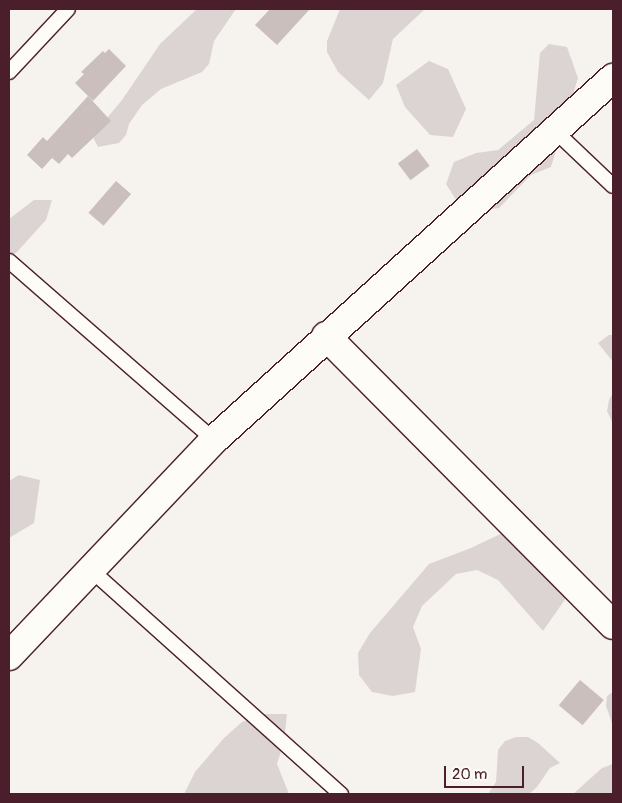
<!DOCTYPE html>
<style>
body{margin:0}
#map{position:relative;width:622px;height:803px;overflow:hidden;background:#f6f3ef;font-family:Pangolin,sans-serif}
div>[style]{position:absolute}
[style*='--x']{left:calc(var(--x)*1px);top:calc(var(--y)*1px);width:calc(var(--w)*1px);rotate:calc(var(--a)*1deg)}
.green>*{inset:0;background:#dcd4d2}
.building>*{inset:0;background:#cbbfbe;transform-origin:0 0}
.roads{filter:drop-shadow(1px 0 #4a1f2b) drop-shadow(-1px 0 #4a1f2b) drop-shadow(0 1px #4a1f2b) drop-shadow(0 -1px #4a1f2b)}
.lane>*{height:14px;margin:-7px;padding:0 7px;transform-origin:7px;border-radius:7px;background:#fdfcf7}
.street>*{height:28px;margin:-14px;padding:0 14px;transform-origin:14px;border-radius:14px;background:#fdfcf7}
span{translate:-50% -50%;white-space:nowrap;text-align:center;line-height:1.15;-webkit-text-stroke:4px #fdfcf7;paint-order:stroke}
.frame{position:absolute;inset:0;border:10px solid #4a1f2b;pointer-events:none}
.scale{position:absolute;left:444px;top:766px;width:80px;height:22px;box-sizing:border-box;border:2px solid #4a1f2b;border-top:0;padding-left:6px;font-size:15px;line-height:18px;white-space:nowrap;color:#4a1f2b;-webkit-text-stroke:4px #fdfcf7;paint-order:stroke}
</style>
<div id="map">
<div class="green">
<i style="clip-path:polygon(197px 9px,236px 9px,214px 41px,209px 64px,202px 72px,161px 89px,142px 105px,129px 124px,126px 135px,119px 143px,98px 147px,93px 137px,107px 118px,122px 100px,160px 44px)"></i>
<i style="clip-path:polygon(340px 9px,425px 9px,393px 39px,383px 83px,369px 100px,338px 72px,327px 52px,327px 41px)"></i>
<i style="clip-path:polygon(549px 44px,567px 47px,578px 78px,551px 167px,531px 175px,499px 208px,478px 211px,458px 203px,446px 184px,454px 162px,476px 153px,498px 150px,534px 120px,540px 53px)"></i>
<i style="clip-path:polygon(429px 61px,448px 69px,466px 109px,453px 137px,430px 135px,405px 107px,396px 85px)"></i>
<i style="clip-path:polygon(34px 200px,52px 200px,46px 220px,16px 253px,9px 256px,9px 219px)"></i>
<i style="clip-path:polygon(609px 335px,613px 335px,613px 362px,598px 343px)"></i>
<i style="clip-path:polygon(613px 393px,613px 424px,607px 411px,609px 400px)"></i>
<i style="clip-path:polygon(19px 475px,40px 480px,34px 523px,9px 538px,9px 481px)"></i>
<i style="clip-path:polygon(513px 528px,562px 574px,566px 598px,543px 631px,498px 580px,477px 570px,456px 574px,422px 606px,413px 627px,421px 649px,415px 692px,393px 696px,372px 692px,359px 675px,358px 653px,370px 633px,429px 564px,471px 548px)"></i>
<i style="clip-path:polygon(613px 692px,613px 726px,606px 706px,607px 696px)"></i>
<i style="clip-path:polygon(264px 714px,287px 714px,284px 741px,277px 764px,289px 794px,184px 794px,195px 772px,224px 738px,242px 722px)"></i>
<i style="clip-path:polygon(516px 737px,528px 737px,538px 743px,560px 763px,550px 768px,537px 787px,529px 794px,488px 794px,496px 782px,498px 750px,505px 741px)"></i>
<i style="clip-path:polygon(613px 764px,613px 794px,573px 794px,602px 768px)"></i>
</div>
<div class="building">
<i style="clip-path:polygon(270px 9px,310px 9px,277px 45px,255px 25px)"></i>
<i style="clip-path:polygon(109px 49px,126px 66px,93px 101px,75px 83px,84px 74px,81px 72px,103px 51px,105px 53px)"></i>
<i style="clip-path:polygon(88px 96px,111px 121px,72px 158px,68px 154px,59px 164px,52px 158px,42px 169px,27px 155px,43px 137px,47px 141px)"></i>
<i style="left:417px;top:149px;width:21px;height:24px;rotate:53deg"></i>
<i style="left:116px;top:181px;width:20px;height:42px;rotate:41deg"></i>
<i style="left:580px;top:680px;width:31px;height:33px;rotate:40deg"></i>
</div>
<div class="roads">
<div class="lane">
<i style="--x:9;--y:72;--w:86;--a:-46.9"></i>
<i style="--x:554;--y:130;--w:81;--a:43.5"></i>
<i style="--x:9;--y:261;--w:272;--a:41.1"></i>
<i style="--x:91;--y:570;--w:336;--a:41.9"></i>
</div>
<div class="street">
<i style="--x:326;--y:336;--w:407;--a:45.2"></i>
<i style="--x:9;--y:656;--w:298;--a:-46.5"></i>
<i style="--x:214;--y:440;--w:539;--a:-42.22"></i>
</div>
</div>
<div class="frame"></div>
<div class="scale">20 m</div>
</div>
